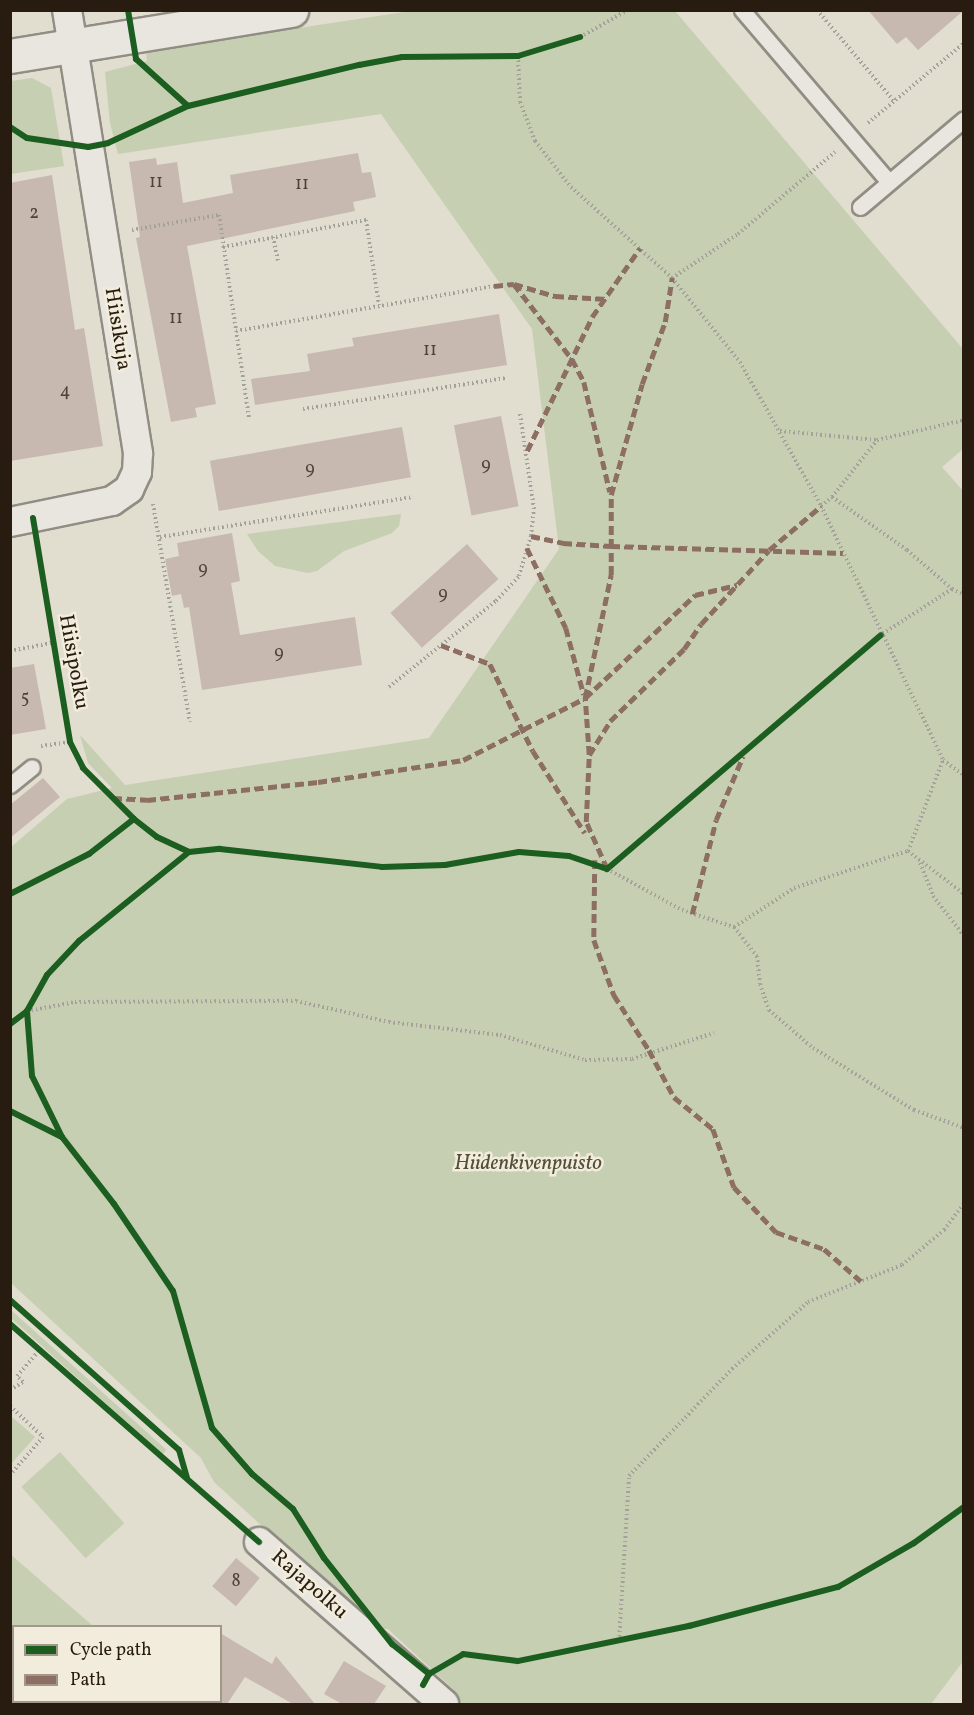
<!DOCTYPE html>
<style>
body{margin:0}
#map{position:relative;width:974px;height:1715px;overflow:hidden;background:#e1ddcf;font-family:Vollkorn,serif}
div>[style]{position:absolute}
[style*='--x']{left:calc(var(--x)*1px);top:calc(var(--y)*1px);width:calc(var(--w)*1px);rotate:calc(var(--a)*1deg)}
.green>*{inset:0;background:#c6cfb2;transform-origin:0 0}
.building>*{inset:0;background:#c7b9af;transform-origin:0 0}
.path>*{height:4px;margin-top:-2px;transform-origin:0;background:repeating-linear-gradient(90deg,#a4a19a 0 1.5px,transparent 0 4.5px)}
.roads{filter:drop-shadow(2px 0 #918d84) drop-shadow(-2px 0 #918d84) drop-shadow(0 2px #918d84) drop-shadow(0 -2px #918d84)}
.lane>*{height:15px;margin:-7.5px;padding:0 7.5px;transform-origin:7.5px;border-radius:7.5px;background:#e9e6df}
.street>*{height:28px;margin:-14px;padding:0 14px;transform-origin:14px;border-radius:14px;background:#e9e6df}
.secondary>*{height:33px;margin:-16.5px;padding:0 16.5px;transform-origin:16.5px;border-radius:16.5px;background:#e9e6df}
.quiet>*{height:4.5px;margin-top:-2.25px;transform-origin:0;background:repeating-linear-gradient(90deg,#8d6e63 0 9px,transparent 0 13.5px)}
.cycleway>*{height:6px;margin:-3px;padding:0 3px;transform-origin:3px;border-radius:3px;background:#1b5e20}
span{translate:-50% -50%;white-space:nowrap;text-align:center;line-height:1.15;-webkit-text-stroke:5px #f1ecdb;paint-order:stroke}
.number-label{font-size:18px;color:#504237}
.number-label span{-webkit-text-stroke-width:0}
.street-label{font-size:21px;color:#281b0f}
.park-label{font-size:21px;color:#514e39;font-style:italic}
.frame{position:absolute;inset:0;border:12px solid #281b0f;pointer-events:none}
.legend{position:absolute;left:12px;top:1625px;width:210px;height:78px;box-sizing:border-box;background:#f1ecdb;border:2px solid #a19889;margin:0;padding:8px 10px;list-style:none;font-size:18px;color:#281b0f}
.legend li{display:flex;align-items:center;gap:12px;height:30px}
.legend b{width:30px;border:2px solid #a19889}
</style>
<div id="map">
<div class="green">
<i style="clip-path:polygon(411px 11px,675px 11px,963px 349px,963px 449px,942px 467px,964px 492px,964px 1660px,931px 1704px,460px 1704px,449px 1695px,453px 1689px,388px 1629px,374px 1629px,214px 1482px,201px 1458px,11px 1283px,10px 848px,67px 799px,112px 788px,88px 763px,80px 735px,125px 785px,429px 738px,559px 549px,532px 329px,381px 114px,118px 154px,110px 123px,105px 72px,147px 61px,146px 51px)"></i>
<i style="clip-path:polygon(32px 78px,51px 88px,64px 166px,11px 174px,11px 81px)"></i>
<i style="clip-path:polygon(401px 514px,399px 526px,392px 533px,344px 551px,317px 571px,308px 573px,275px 566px,258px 551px,247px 534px)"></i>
<i style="left:11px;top:1310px;width:209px;height:6px;rotate:42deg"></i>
<i style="clip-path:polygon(11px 1416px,35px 1437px,11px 1464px)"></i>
<i style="left:60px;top:1452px;width:96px;height:52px;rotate:48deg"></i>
<i style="clip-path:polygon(10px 1554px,93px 1626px,14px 1626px,14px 1702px,42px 1702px,39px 1704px,11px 1704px)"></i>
</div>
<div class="building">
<i style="clip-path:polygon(868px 10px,963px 10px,963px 11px,918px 50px,906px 37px,897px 44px)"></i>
<i style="clip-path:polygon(358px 153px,362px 173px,371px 172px,376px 197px,353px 202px,355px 211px,187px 246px,216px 404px,195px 408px,197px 417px,171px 422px,136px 238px,140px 237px,129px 162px,156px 158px,157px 165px,177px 162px,183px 203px,233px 193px,230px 175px)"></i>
<i style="clip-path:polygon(52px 175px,75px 330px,84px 328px,103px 446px,10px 461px,10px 183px)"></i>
<i style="clip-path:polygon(499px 314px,507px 365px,255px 405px,251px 379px,310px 371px,307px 354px,354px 346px,352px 338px)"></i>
<i style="left:501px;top:416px;width:92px;height:48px;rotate:79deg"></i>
<i style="left:402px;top:427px;width:51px;height:195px;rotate:80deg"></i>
<i style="clip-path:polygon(232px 533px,240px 581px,231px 583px,240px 635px,355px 617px,362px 665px,202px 690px,189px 607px,184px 608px,181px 594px,172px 596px,165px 559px,179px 556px,177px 543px)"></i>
<i style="left:467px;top:544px;width:47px;height:103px;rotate:48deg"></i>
<i style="clip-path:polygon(34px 664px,46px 729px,10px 735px,10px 668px)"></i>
<i style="clip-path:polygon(43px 778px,60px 797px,10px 838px,10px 805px)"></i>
<i style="left:236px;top:1558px;width:31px;height:37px;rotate:40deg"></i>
<i style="clip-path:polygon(220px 1633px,272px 1664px,276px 1656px,315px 1704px,293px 1704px,245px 1677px,227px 1704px,220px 1704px)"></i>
<i style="clip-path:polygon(344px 1661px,386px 1686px,374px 1704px,342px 1704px,324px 1694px)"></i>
</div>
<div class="path">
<i style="--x:817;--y:10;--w:119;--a:49.8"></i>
<i style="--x:580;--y:37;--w:55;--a:-29.4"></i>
<i style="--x:518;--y:56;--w:46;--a:87.5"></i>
<i style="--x:520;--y:102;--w:42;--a:69"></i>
<i style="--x:535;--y:141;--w:58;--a:52"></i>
<i style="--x:571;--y:187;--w:136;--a:42"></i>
<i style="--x:672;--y:278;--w:108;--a:51"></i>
<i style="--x:740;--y:362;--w:165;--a:60.6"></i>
<i style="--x:821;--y:506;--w:282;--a:64.3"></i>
<i style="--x:943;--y:760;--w:26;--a:36"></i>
<i style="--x:868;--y:123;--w:125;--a:-39.8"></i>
<i style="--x:132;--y:230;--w:88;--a:-9.8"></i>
<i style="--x:219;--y:215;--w:205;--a:81.6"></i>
<i style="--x:273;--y:237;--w:24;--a:78"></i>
<i style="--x:223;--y:247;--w:146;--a:-10.7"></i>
<i style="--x:366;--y:220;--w:86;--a:81.3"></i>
<i style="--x:672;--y:278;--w:79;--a:-33.7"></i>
<i style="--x:738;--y:234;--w:127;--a:-40.2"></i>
<i style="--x:236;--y:331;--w:262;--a:-9.9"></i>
<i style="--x:303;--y:409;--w:205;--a:-8.7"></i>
<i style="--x:780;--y:431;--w:97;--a:5.3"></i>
<i style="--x:877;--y:440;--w:89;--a:-12.9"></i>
<i style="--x:832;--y:497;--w:73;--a:-51.7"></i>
<i style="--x:153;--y:504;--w:221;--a:80.4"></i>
<i style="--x:821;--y:506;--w:14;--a:-39"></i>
<i style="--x:832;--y:497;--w:92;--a:35.2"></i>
<i style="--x:907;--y:550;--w:60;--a:40.9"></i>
<i style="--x:952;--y:589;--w:85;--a:147.1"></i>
<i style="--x:160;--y:537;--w:255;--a:-9"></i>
<i style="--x:952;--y:589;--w:13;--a:23"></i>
<i style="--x:10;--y:651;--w:42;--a:-11"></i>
<i style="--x:389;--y:687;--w:137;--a:-38.8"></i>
<i style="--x:496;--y:601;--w:34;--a:-47"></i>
<i style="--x:519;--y:576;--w:42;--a:-73.3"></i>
<i style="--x:531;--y:536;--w:27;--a:-84"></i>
<i style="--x:534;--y:509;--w:96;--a:-98.4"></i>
<i style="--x:41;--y:746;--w:29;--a:-8"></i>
<i style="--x:908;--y:851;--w:71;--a:37.5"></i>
<i style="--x:920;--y:863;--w:35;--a:68"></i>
<i style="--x:933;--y:896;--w:51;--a:52.2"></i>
<i style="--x:607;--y:869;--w:85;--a:28.7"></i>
<i style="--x:682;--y:910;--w:55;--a:18.1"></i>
<i style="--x:734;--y:927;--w:72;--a:-33"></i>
<i style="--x:794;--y:888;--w:120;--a:-18"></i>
<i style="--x:908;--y:851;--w:97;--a:-69"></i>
<i style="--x:734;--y:927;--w:37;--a:52"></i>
<i style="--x:757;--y:956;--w:28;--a:84"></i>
<i style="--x:760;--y:984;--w:28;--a:71"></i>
<i style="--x:769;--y:1010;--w:58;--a:40.8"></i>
<i style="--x:813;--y:1048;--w:119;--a:31.5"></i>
<i style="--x:914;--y:1110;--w:53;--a:19.8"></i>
<i style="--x:27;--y:1011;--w:49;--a:-10.6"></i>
<i style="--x:75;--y:1002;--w:221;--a:-0.3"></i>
<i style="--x:296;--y:1001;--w:95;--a:12.7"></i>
<i style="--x:389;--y:1022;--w:112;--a:6.7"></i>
<i style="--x:500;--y:1035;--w:89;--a:16.4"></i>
<i style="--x:585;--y:1060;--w:47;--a:-1.2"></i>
<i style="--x:632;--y:1059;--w:86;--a:-17.6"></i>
<i style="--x:10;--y:1390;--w:15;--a:-32"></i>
<i style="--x:23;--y:1382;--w:8;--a:-135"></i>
<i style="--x:17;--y:1376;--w:35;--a:-49"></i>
<i style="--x:10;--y:1406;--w:45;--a:43.2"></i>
<i style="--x:43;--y:1437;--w:50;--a:131"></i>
<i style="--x:619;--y:1641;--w:165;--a:-86.5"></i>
<i style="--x:629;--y:1476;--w:149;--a:-46.1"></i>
<i style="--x:732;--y:1369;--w:101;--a:-41.4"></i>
<i style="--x:808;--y:1302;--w:101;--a:-21.5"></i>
<i style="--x:902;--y:1265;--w:55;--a:-39.8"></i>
<i style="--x:944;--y:1230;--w:34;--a:-53"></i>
</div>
<div class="roads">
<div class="lane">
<i style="--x:742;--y:10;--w:226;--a:49.5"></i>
<i style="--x:860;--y:207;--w:136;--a:-40.2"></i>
<i style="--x:10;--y:785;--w:28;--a:-39"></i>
</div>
<div class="street">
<i style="--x:10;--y:522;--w:104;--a:-11.6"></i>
<i style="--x:112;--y:501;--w:21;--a:-35"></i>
<i style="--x:129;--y:489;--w:19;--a:-65"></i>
<i style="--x:137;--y:472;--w:19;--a:-87"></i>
<i style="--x:138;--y:453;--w:449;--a:-99.1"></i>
<i style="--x:259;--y:1542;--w:246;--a:41.2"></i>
</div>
<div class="secondary">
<i style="--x:10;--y:56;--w:285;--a:-9.3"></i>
</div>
</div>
<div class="quiet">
<i style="--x:514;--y:284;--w:43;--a:16.3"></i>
<i style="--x:555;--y:296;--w:52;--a:3.3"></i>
<i style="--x:494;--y:286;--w:20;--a:-6"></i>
<i style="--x:514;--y:284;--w:95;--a:52.3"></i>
<i style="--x:572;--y:359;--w:26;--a:62"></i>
<i style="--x:584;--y:382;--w:113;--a:76.7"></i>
<i style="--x:527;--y:451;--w:149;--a:-64.1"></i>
<i style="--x:592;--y:317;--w:84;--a:-55.2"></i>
<i style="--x:531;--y:536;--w:33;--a:12"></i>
<i style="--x:563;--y:543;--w:48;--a:3.6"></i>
<i style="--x:611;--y:546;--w:232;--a:1.7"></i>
<i style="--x:527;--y:548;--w:89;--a:64"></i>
<i style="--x:566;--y:628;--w:69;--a:75"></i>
<i style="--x:441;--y:645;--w:53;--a:21.2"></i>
<i style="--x:490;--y:664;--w:97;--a:63.7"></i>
<i style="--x:533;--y:751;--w:97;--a:57.6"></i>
<i style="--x:589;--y:755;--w:40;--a:-58"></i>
<i style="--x:610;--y:721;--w:103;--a:-44.2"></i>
<i style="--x:684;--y:649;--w:30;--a:-56"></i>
<i style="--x:701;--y:624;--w:100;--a:-47.4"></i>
<i style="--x:769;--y:550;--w:68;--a:-40.2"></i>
<i style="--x:113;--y:798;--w:34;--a:3"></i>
<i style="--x:147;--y:800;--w:172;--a:-6"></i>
<i style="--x:318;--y:782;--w:147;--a:-8.6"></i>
<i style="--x:463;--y:760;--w:137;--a:-26.9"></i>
<i style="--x:585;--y:698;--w:151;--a:-43.1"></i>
<i style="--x:695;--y:595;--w:43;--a:-13.4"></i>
<i style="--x:595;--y:860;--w:80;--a:90.7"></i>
<i style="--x:594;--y:940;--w:59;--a:70"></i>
<i style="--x:614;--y:995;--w:69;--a:57.5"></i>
<i style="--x:607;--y:869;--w:51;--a:-114.1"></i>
<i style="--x:586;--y:822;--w:67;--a:-87.4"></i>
<i style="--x:589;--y:755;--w:57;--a:-94"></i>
<i style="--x:585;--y:698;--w:126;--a:-78.1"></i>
<i style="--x:611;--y:575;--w:80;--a:-90"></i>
<i style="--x:611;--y:495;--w:115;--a:-74.4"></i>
<i style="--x:642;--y:384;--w:66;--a:-69.6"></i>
<i style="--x:665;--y:322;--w:45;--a:-81"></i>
<i style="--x:692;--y:914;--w:97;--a:-75.7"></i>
<i style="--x:716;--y:820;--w:69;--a:-67.1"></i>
<i style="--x:649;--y:1050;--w:53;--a:62"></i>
<i style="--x:674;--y:1097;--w:50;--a:39.4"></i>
<i style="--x:713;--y:1129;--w:62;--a:70.1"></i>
<i style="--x:734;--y:1187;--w:62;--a:47"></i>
<i style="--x:776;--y:1232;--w:51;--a:19.5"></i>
<i style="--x:824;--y:1249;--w:49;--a:40.9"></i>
</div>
<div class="cycleway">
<i style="--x:128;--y:10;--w:50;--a:80.7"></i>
<i style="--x:136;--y:59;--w:70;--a:42.1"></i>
<i style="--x:10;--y:127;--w:20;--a:33"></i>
<i style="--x:27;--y:138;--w:62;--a:8.4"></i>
<i style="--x:88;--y:147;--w:20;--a:-11"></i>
<i style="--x:108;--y:143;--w:88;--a:-24.8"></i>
<i style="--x:188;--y:106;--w:176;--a:-13.5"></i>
<i style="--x:359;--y:65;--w:44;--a:-10.5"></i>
<i style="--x:402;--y:57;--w:116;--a:-0.5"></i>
<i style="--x:518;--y:56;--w:65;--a:-17"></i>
<i style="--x:33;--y:518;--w:227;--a:80.6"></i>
<i style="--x:70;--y:742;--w:29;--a:63"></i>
<i style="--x:83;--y:768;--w:72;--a:45"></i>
<i style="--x:134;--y:819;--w:29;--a:38"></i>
<i style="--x:157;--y:837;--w:35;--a:25"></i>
<i style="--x:189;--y:852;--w:31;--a:-6"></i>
<i style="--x:220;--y:849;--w:163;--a:6.3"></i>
<i style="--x:382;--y:867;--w:63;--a:-1.8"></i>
<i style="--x:445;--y:865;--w:75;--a:-10"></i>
<i style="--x:519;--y:852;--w:50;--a:4.6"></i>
<i style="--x:569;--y:856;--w:40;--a:18.9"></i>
<i style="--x:607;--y:869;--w:360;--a:-40.5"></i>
<i style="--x:10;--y:894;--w:89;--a:-26.9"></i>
<i style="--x:89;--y:854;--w:57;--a:-37.9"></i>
<i style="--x:27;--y:1011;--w:65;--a:85.6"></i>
<i style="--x:32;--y:1076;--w:68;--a:63.8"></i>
<i style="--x:10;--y:1024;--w:21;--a:-37"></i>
<i style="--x:27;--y:1011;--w:41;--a:-60.9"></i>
<i style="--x:47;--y:975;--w:47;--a:-46.7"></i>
<i style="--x:79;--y:941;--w:141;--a:-39"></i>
<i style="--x:10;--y:1111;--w:58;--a:26.6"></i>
<i style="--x:62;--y:1137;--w:85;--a:52.2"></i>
<i style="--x:114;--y:1204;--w:105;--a:55.9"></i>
<i style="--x:173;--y:1291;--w:142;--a:74.1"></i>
<i style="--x:212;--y:1428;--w:61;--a:49"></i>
<i style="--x:252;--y:1474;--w:54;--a:40.5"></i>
<i style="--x:293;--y:1509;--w:58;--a:57.7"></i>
<i style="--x:324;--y:1558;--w:110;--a:51.7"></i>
<i style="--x:392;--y:1644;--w:48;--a:39"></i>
<i style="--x:10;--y:1300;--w:226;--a:41.6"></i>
<i style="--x:179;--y:1450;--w:29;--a:74"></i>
<i style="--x:10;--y:1324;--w:331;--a:41.2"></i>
<i style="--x:423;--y:1685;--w:13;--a:-61"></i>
<i style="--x:429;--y:1674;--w:39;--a:-30"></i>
<i style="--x:463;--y:1654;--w:55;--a:7.3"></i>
<i style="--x:518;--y:1661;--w:175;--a:-11.6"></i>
<i style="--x:689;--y:1626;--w:154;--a:-14.7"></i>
<i style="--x:838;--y:1587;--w:88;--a:-30.1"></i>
<i style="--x:914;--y:1543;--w:62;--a:-35.8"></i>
</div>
<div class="number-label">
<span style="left:156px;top:183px">11</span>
<span style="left:302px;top:185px">11</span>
<span style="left:34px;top:214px">2</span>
<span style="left:176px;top:319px">11</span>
<span style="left:430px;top:351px">11</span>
<span style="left:65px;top:392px">4</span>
<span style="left:486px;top:466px">9</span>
<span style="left:310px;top:470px">9</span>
<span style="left:203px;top:570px">9</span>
<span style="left:443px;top:595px">9</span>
<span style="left:279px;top:654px">9</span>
<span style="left:25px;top:699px">5</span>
<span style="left:236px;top:1582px">8</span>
</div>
<div class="street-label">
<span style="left:117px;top:329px;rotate:81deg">Hiisikuja</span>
<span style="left:73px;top:662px;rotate:80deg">Hiisipolku</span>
<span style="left:309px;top:1585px;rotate:41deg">Rajapolku</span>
</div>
<div class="park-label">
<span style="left:528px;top:1164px">Hiidenkivenpuisto</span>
</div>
<div class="frame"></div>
<ul class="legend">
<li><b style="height:8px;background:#1b5e20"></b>Cycle path</li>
<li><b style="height:8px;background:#8d6e63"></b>Path</li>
</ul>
</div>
